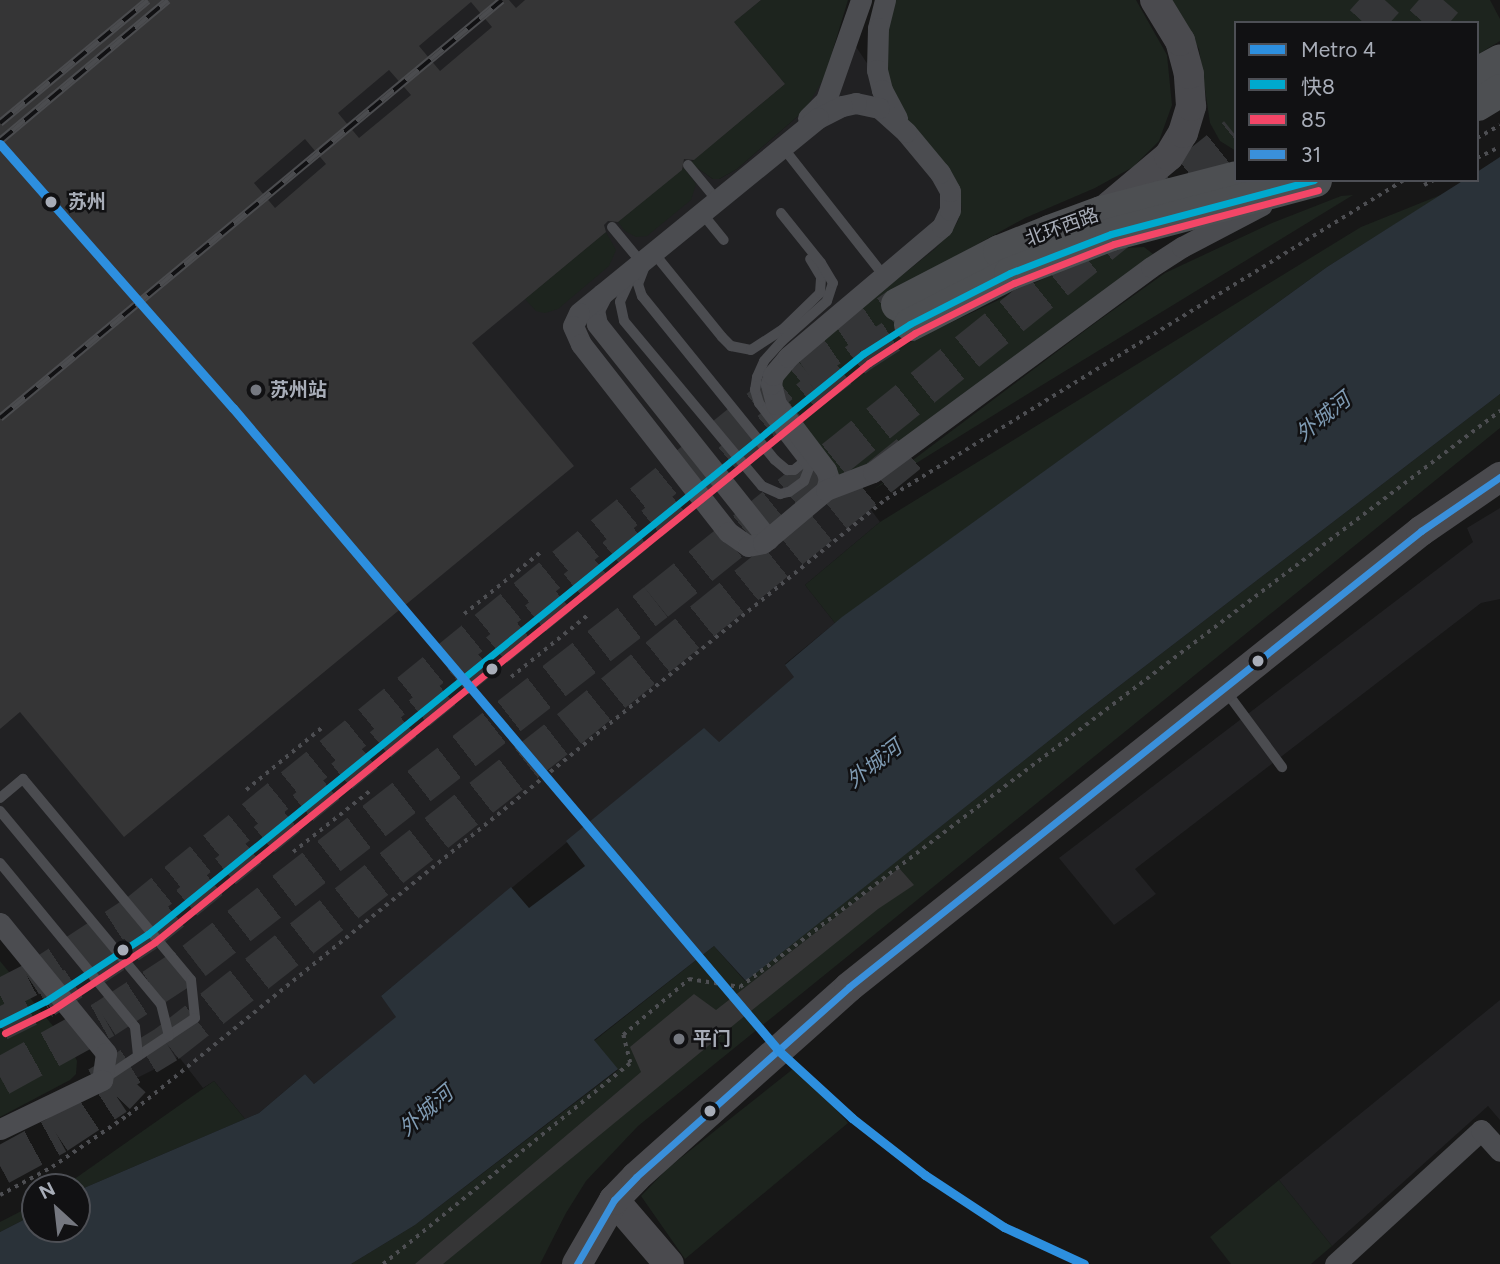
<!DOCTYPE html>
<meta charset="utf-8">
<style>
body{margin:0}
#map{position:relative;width:1500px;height:1264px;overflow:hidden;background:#171717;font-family:Figtree,"Noto Sans SC",sans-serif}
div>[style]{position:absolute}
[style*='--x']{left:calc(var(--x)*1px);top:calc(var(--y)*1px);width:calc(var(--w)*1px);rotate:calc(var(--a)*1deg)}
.built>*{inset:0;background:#212123}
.green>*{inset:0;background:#1d241e}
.water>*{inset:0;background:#2a3239}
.building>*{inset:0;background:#353536}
.primary-tunnel>*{height:33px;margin-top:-16.5px;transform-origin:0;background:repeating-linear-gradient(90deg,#343537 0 33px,transparent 0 50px)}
.highway-tunnel>*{height:38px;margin-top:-19px;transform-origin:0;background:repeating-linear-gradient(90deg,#343537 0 38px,transparent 0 57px)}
.path>*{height:3.5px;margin-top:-1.75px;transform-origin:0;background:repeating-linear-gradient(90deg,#4d4e52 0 3.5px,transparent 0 8.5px)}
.lane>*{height:10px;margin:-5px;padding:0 5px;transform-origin:5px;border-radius:5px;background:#4b4c50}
.street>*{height:21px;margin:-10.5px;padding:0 10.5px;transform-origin:10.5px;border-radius:10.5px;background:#4b4c50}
.secondary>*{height:30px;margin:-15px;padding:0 15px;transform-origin:15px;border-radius:15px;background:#4a4a4e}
.primary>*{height:33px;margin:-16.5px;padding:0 16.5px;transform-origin:16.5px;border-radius:16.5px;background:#4d4f52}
.rail>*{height:8px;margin-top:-4px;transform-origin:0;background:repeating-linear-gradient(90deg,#111113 0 16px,#4b4c4f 0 32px);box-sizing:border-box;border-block:2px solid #4b4c4f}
.bus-1>*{height:7px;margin:-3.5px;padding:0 3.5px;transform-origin:3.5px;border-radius:3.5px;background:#00a9ce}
.bus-2>*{height:7px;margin:-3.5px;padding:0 3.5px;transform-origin:3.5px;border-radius:3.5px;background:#f34667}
.bus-3>*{height:7px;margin:-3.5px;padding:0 3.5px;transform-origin:3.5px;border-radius:3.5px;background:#3a90db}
.metro-1>*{height:9px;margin:-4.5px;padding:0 4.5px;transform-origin:4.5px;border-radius:4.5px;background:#2d8fdf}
.dots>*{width:19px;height:19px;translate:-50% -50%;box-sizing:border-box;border:4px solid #111113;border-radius:50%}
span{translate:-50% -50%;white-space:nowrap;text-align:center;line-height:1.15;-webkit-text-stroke:5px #111113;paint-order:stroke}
.stop-label{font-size:19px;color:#a8adb8;font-weight:700}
.left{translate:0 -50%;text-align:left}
.street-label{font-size:19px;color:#a8adb8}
.poi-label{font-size:19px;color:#a8adb8;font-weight:700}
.water-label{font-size:21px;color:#7f9bb3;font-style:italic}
.legend{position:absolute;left:1234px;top:21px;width:245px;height:161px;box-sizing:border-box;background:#111113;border:2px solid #4d4f55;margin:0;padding:9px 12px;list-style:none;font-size:21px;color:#a8adb8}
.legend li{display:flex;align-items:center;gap:14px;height:35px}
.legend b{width:35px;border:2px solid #4d4f55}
.north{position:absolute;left:21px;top:1173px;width:70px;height:70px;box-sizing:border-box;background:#111113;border:2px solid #4d4f55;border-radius:50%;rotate:333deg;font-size:19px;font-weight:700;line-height:28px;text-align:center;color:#a8adb8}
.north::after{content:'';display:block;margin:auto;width:24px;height:32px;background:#757880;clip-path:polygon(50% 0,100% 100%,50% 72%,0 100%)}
</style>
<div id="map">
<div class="built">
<i style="clip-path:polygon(0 0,761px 0,735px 23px,785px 84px,690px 163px,713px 179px,719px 179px,737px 169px,805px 110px,843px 27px,898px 110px,957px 183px,961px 193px,962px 208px,957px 223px,936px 248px,797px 359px,847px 477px,880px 522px,805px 585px,835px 623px,785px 664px,795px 677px,718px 743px,704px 729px,381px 996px,397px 1017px,314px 1084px,305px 1074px,259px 1113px,245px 1119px,214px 1081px,203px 1088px,179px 1057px,125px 1084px,0 931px)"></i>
<i style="clip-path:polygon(1500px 508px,1500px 599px,1481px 603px,1135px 869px,1156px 894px,1114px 925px,1059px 858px,1473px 542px,1467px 528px)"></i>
<i style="clip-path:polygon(1500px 1000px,1500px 1120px,1488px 1106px,1332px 1246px,1279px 1180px)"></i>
</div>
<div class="green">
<i style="clip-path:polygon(761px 0,848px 0,825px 76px,805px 110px,737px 169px,719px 179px,713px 179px,690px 163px,785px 84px,734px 22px)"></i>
<i style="clip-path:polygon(892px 0,1136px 0,1167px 55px,1172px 105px,1159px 141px,1133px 167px,1095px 188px,1025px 218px,882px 297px,906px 344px,1062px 270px,1124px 248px,1144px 247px,1153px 254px,879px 459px,839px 476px,780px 392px,781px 380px,797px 359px,936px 248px,957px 223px,962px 208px,957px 183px,898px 110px,882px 58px)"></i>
<i style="clip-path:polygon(1171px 0,1490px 0,1500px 19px,1500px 41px,1477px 55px,1477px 23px,1236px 23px,1236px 151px,1220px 141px,1210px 123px,1199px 49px)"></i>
<i style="clip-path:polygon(684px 168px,696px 184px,691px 200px,647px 236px,636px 237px,625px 231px,618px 222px)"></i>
<i style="clip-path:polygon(1443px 194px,1327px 267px,835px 623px,805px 585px,880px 522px,1028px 431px,1361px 227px)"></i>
<i style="clip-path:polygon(1353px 195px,1039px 387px,873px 490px,1091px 326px,1165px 273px,1272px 223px,1341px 196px)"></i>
<i style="clip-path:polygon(606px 232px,616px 250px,609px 266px,558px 309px,545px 313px,536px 311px,525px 299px)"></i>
<i style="clip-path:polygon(1500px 394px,1500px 428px,638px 1126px,586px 1181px,566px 1213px,540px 1264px,351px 1264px,415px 1225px,618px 1070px,594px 1041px,714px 946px,745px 981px,1084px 713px)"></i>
<i style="clip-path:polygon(0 961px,71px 1048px,77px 1061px,76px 1074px,70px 1080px,0 1117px)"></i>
<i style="clip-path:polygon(798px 1065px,848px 1123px,685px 1259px,641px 1196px,668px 1168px)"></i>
<i style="clip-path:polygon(214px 1081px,245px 1119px,77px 1191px,77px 1187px,63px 1187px)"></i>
<i style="clip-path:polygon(1279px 1180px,1332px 1246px,1311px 1264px,1231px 1264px,1210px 1237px)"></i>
<i style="clip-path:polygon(35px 1204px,35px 1214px,0 1232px,0 1222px)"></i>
</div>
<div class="water">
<i style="clip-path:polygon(1500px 157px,1500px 394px,1084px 713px,746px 981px,714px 946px,594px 1040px,618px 1069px,415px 1225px,351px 1264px,0 1264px,0 1232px,35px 1214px,35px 1229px,77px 1229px,77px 1191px,259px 1113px,305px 1074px,314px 1084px,396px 1017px,381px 996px,511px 887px,529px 908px,585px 866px,566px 841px,704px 728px,719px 742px,794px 677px,785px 665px,842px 617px,1327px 267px,1464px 180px,1477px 180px,1477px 172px)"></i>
</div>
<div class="building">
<i style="clip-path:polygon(evenodd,0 0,509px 0,516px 8px,525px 0,761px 0,734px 22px,785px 84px,694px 160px,684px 159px,682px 170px,618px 222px,608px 221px,604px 225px,606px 232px,472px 343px,574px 466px,124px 837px,20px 712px,0 729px,0 0,471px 2px,492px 27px,440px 71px,419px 46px,471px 2px,0 0,389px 70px,411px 95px,359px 138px,338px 113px,389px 70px,0 0,305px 139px,326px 164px,275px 208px,254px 183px,305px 139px)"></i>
<i style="clip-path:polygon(899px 868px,914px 885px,878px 909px,741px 1019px,443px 1264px,415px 1264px,641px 1072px,630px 1047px,694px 994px,716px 1010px)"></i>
</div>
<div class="primary-tunnel">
<i style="--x:0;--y:995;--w:34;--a:-27"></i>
<i style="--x:30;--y:980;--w:126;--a:-33.1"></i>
<i style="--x:136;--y:911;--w:861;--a:-39.11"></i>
<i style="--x:804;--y:368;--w:113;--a:-34.5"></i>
<i style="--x:0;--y:1024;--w:51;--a:-26.6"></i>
<i style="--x:46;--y:1001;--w:122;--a:-33.3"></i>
<i style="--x:148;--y:934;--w:861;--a:-39.2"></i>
<i style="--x:815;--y:390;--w:60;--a:-36.9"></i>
<i style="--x:863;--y:354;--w:56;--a:-32.6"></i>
</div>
<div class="highway-tunnel">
<i style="--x:1364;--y:23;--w:31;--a:-48"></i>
<i style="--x:1424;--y:23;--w:30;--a:-49"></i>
<i style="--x:0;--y:1077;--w:120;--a:-28.9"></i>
<i style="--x:105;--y:1019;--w:106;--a:-33.1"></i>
<i style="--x:194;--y:961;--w:585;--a:-37.85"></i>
<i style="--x:656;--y:602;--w:744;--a:-38.78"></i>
<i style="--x:98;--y:1086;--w:81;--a:-31.3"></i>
<i style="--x:167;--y:1044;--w:511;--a:-38.08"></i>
<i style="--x:569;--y:729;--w:444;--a:-39"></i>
<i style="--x:0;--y:1166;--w:65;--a:-28.5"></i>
<i style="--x:57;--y:1135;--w:71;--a:-33.5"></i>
<i style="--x:116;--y:1096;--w:23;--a:-47"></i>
</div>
<div class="path">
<i style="--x:1477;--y:138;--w:26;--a:-29"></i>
<i style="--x:1477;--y:158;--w:25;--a:-26"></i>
<i style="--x:1424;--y:185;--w:11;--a:-27"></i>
<i style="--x:464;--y:614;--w:100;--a:-38.9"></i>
<i style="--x:511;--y:677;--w:100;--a:-38.9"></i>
<i style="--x:246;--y:790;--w:101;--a:-39.4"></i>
<i style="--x:293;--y:852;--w:100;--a:-38.5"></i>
<i style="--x:0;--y:1195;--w:59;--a:-28.3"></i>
<i style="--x:52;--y:1167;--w:92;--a:-34.4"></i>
<i style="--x:128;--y:1115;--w:977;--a:-39.1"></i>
<i style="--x:886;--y:499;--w:608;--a:-31.63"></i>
<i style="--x:383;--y:1264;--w:318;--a:-39.1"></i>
<i style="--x:630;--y:1063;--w:29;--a:-104"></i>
<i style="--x:623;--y:1035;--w:87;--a:-40.3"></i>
<i style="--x:689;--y:979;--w:52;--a:8.9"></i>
<i style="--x:740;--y:987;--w:954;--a:-37.16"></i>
</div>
<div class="lane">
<i style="--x:781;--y:145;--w:167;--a:51.8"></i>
<i style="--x:688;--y:165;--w:44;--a:50.5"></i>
<i style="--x:701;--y:212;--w:36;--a:51"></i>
<i style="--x:612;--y:227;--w:45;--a:50.4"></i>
<i style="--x:653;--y:252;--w:109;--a:50.9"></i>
<i style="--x:722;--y:337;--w:13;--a:45"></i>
<i style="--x:731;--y:346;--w:20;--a:11"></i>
<i style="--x:751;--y:350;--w:38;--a:-33"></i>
<i style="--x:783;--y:329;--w:52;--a:-44.2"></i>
<i style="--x:820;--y:293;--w:16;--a:-86"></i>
<i style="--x:821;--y:277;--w:21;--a:-121"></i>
<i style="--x:645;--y:266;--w:19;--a:111"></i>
<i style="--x:638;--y:284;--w:13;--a:72"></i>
<i style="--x:642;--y:296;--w:211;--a:51"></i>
<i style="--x:775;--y:460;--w:16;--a:40"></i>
<i style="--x:787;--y:470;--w:7;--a:0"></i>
<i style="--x:794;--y:470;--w:14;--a:-39"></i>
<i style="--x:631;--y:278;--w:26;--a:115"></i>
<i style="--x:620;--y:302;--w:19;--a:78"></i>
<i style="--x:624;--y:321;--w:215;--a:50.1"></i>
<i style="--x:762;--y:486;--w:20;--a:24"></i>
<i style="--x:780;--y:494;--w:9;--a:-13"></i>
<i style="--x:789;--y:492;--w:19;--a:-36"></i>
<i style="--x:804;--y:481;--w:14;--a:-69"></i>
<i style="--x:809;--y:468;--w:82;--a:-127.6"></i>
<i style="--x:759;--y:403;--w:14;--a:-107"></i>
<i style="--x:755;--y:390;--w:13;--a:-81"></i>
<i style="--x:757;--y:377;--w:17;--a:-66"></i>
<i style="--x:764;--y:361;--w:27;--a:-48"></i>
<i style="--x:782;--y:341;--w:60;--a:-41.6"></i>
<i style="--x:827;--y:301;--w:19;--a:-72"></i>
<i style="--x:833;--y:283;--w:23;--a:-121"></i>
<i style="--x:821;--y:263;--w:64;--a:-128.7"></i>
<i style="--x:1225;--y:690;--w:96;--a:53.5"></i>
<i style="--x:0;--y:798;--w:30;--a:-40"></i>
<i style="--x:23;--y:779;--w:262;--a:50.1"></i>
<i style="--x:191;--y:980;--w:38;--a:84"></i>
<i style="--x:195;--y:1018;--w:112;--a:146.3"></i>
<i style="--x:0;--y:811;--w:251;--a:50.2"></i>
<i style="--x:161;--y:1004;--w:33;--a:76"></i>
<i style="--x:0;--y:863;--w:212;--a:50.5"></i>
<i style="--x:135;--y:1027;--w:29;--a:84"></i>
</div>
<div class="street">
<i style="--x:885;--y:0;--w:29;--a:104"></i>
<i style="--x:878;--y:28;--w:42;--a:91.4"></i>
<i style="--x:877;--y:70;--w:21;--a:76"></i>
<i style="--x:882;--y:90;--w:32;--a:62"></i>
<i style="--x:808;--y:118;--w:25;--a:-45"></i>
<i style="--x:826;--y:100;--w:106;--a:-70.7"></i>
<i style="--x:602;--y:294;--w:18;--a:117"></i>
<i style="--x:594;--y:310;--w:14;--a:78"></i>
<i style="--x:597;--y:324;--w:275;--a:51.5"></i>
<i style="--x:826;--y:490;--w:11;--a:-75"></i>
<i style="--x:829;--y:479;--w:9;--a:-108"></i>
<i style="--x:826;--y:470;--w:83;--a:-127.1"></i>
<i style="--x:776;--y:404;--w:21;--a:-104"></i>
<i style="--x:771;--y:384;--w:9;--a:-77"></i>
<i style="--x:773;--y:375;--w:23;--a:-50"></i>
<i style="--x:788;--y:357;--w:202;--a:-40.2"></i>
<i style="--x:942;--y:227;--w:19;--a:-65"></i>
<i style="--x:950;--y:210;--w:19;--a:-90"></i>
<i style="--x:950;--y:191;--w:21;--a:-119"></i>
<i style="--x:940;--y:173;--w:53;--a:-129.7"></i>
<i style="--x:906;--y:132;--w:36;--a:-138"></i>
<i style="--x:879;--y:108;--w:24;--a:-168"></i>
<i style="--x:856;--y:103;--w:14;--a:168"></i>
<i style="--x:842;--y:106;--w:27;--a:153"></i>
<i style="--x:818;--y:118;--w:308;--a:140.8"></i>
<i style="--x:579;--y:313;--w:14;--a:115"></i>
<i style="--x:573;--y:326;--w:20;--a:66"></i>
<i style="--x:581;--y:344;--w:239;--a:52"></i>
<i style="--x:728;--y:532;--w:24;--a:35"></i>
<i style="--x:748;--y:546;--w:15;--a:-11"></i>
<i style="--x:763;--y:543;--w:82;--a:-40.1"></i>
<i style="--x:826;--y:490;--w:50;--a:-21"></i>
<i style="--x:873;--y:472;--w:345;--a:-36.4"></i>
<i style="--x:1151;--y:267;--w:37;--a:-33"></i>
<i style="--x:1182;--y:247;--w:90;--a:-27.7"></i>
<i style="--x:0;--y:923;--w:168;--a:50.8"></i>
<i style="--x:106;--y:1053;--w:27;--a:98"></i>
<i style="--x:102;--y:1080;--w:113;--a:154.3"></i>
<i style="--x:1335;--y:1264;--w:198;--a:-42.5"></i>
<i style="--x:1481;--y:1130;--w:28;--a:48"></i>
</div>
<div class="secondary">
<i style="--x:1106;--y:209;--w:82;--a:-40.1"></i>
<i style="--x:1169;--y:156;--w:27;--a:-59"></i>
<i style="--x:1183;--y:133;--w:28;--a:-73"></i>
<i style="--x:1191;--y:106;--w:32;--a:-94"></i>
<i style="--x:1189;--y:74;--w:34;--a:-105"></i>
<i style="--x:1180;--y:41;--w:48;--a:-121.4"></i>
<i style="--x:614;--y:1200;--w:84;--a:49.3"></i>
<i style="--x:577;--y:1264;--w:74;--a:-60"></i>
<i style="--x:614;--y:1200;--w:32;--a:-46"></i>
<i style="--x:636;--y:1177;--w:285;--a:-41.7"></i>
<i style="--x:849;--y:987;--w:732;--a:-38.56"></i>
<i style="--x:1421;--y:531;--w:96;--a:-34.4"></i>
</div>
<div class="primary">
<i style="--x:1477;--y:73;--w:26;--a:-29"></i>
<i style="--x:1477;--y:104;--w:27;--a:-31"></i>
<i style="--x:897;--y:304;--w:115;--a:-27.5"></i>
<i style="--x:999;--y:251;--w:54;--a:-21.8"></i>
<i style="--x:1049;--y:231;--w:55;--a:-20.1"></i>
<i style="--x:1101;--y:212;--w:139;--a:-14.5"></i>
<i style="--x:910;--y:324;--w:112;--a:-27"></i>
<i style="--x:1010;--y:273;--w:108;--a:-21.1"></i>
<i style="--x:1111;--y:234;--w:211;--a:-14.8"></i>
</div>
<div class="rail">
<i style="--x:0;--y:123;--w:192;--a:-39.7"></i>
<i style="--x:0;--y:141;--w:219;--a:-40"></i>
<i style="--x:0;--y:418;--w:653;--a:-39.78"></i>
</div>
<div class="bus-1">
<i style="--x:0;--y:1024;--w:51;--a:-26.6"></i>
<i style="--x:46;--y:1001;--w:122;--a:-33.3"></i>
<i style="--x:148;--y:934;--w:921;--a:-39.05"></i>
<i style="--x:863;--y:354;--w:56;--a:-32.6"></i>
<i style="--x:910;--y:324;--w:112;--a:-27"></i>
<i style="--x:1010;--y:273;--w:108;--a:-21.1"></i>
<i style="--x:1111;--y:234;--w:210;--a:-14.9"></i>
</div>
<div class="bus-2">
<i style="--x:5;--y:1033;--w:52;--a:-26.1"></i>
<i style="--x:52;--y:1010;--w:123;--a:-33.4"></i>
<i style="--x:155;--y:942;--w:919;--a:-39.04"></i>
<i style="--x:869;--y:363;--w:55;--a:-33.1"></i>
<i style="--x:915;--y:333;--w:111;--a:-26.8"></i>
<i style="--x:1014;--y:283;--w:107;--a:-21.3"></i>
<i style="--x:1114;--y:244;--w:211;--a:-14.8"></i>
</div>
<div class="bus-3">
<i style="--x:577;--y:1264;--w:74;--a:-60"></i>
<i style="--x:614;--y:1200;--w:32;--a:-46"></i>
<i style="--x:636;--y:1177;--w:285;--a:-41.7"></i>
<i style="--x:849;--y:987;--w:732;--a:-38.56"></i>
<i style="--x:1421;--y:531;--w:96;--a:-34.4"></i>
</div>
<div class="metro-1">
<i style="--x:0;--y:144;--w:352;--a:48.6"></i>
<i style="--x:233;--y:408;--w:844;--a:49.66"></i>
<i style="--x:779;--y:1051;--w:99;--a:42.5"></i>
<i style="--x:852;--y:1118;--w:93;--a:38"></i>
<i style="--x:925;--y:1175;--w:95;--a:33.4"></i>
<i style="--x:1004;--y:1227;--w:88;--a:24.8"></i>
</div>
<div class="dots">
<i style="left:51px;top:202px;background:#a8adb8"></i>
<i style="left:256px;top:390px;background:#757880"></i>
<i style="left:1258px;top:661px;background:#a8adb8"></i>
<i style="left:492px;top:669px;background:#a8adb8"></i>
<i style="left:123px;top:950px;background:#a8adb8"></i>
<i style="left:679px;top:1039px;background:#757880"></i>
<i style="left:710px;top:1111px;background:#a8adb8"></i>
</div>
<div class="stop-label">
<span class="left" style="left:68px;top:202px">苏州</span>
</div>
<div class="street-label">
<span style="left:1062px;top:227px;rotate:-20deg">北环西路</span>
</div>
<div class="poi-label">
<span class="left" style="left:270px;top:390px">苏州站</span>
<span class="left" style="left:693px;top:1039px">平门</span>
</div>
<div class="water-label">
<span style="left:1323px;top:417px;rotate:-39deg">外城河</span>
<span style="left:874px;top:764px;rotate:-38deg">外城河</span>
<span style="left:426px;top:1111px;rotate:-41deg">外城河</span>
</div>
<ul class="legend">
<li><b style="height:9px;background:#2d8fdf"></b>Metro 4</li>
<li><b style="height:9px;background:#00a9ce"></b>快8</li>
<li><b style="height:9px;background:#f34667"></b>85</li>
<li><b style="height:9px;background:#3a90db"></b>31</li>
</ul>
<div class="north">N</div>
</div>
